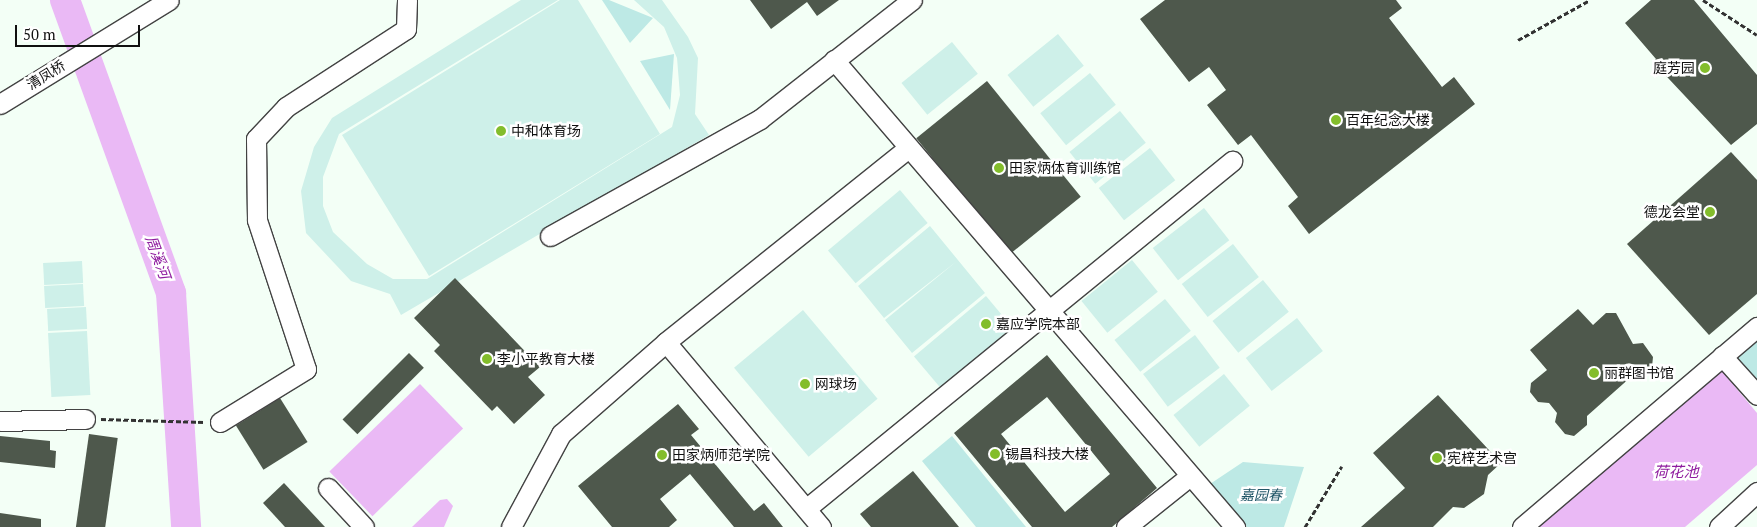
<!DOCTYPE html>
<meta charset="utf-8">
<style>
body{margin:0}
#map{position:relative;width:1757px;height:527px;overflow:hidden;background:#f3fff6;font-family:"PT Serif","Noto Sans SC",serif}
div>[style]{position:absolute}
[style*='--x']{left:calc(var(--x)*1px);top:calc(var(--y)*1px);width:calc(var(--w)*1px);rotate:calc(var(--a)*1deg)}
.green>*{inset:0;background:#bde9e5}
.pitch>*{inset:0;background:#cef0e9;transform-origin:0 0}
.water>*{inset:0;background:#eab9f5;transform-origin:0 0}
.river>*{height:30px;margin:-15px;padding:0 15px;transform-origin:15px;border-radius:15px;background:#eab9f5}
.building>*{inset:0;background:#4e584c;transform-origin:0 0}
.path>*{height:3px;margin-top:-1.5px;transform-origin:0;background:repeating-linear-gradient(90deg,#323232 0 5px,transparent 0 7.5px)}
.roads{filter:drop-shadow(1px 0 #434343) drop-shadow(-1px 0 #434343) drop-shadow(0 1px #434343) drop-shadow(0 -1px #434343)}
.minor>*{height:19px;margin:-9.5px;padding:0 9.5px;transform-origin:9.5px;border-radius:9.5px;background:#fff}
.dots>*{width:14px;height:14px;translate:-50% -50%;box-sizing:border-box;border:2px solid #fff;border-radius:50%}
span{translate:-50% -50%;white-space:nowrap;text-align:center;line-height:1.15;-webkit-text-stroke:5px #fff;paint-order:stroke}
.poi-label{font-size:14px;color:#101010}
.right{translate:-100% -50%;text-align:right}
.left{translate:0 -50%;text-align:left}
.street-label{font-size:14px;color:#101010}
.park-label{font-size:14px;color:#215667;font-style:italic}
.water-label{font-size:15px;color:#8f1c9f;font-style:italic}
.scale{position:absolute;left:15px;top:25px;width:125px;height:22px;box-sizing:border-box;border:2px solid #101010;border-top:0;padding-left:6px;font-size:15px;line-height:18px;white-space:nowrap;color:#101010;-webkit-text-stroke:4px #fff;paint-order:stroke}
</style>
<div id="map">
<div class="green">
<i style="clip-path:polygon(602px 0,609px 0,653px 18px,630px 43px)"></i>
<i style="clip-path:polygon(674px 54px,670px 110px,640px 61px)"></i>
<i style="clip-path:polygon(1757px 339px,1757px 380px,1737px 357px)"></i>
<i style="clip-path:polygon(952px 436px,1026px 527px,976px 527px,922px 461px)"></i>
<i style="clip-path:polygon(1243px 462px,1304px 467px,1284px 527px,1247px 527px,1210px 484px)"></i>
</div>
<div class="pitch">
<i style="clip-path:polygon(521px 0,558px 0,339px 134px,323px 177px,323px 206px,333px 232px,367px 264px,393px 279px,427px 279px,672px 127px,680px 95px,677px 58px,664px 27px,634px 0,662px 0,688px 37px,698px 58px,695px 114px,709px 135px,401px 315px,390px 294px,351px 281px,306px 233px,301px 191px,314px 147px,332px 118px)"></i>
<i style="clip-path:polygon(560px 0,578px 0,660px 134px,429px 276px,342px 135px)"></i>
<i style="left:1058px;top:34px;width:41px;height:65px;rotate:51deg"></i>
<i style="left:952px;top:42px;width:41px;height:65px;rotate:51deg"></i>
<i style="left:1090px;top:73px;width:41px;height:64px;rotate:51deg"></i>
<i style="left:1120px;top:111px;width:41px;height:65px;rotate:51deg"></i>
<i style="left:1150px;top:148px;width:41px;height:65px;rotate:52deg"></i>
<i style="left:900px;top:190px;width:43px;height:94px;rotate:50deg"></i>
<i style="left:1204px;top:208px;width:41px;height:65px;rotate:52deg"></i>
<i style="clip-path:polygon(930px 226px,985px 293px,912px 353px,885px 320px,957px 261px,884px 318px,858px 286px)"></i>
<i style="left:1233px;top:244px;width:42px;height:65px;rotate:52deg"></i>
<i style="left:1132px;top:260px;width:41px;height:65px;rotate:51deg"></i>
<i style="left:82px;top:261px;width:22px;height:39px;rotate:87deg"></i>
<i style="left:1263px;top:280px;width:41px;height:65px;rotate:51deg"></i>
<i style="left:83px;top:284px;width:22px;height:39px;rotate:87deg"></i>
<i style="left:986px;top:296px;width:43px;height:94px;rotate:50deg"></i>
<i style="left:1165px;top:299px;width:41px;height:65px;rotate:51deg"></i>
<i style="left:86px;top:307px;width:22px;height:39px;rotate:87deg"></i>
<i style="left:803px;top:310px;width:116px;height:90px;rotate:50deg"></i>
<i style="left:1297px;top:318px;width:42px;height:65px;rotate:52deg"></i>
<i style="left:87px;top:331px;width:64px;height:39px;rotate:87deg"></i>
<i style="left:1195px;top:335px;width:41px;height:65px;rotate:53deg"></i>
<i style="left:1224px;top:374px;width:41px;height:65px;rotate:51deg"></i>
</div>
<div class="water">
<i style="clip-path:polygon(1721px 370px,1757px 413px,1757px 465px,1685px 527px,1539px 527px)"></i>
<i style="left:420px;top:384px;width:62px;height:126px;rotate:46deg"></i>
<i style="clip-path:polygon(447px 499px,453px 506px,444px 527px,412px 527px,440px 500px)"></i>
</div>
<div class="river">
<i style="--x:65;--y:0;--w:312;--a:70.1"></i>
<i style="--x:171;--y:293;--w:234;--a:86.3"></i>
</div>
<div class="building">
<i style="clip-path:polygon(750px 0,839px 0,817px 16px,807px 2px,771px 29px)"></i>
<i style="clip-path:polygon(1165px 0,1396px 0,1402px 8px,1389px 18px,1442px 87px,1454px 77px,1475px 104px,1309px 234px,1288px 206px,1298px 197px,1251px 135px,1238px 145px,1207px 105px,1226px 90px,1209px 67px,1189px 82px,1140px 19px)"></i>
<i style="clip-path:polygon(1651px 0,1694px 0,1757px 75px,1757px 124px,1731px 145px,1653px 62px,1656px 59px,1625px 23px)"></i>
<i style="left:987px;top:81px;width:149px;height:91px;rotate:51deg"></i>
<i style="clip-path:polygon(1731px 152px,1757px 180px,1757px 294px,1709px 335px,1627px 244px)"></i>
<i style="clip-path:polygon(455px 278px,540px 367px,528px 377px,545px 395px,514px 424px,497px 406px,492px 411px,434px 351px,440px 345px,414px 318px)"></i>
<i style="clip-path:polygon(1578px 309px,1593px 325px,1606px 313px,1616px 313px,1633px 344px,1643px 343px,1653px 357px,1652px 367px,1642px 376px,1632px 376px,1587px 416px,1587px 425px,1574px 436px,1565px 434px,1555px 422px,1557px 413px,1549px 403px,1538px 402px,1530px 392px,1531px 383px,1547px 370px,1530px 350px)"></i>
<i style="left:409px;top:353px;width:21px;height:94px;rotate:45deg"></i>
<i style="clip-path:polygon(evenodd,1047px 355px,1157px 488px,1112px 527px,1032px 527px,954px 433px,1047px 355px,1047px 397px,1110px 474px,1065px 512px,1001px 434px,1047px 397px)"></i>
<i style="clip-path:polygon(1438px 395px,1501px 463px,1488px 475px,1484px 494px,1464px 508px,1453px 507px,1433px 527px,1361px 527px,1405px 488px,1373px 453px)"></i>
<i style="left:280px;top:398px;width:52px;height:52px;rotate:58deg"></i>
<i style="clip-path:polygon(678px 404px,699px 429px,691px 435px,754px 511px,764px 503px,783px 527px,734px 527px,690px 474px,660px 499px,677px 520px,669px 527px,612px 527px,578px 486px)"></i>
<i style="left:89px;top:434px;width:29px;height:94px;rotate:8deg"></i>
<i style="clip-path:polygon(0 436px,50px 441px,50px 450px,56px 451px,55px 468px,0 462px)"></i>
<i style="clip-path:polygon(913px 471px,959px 527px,871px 527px,860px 514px)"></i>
<i style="clip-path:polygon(284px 483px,325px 527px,285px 527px,263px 503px)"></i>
<i style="clip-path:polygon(0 513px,41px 519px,41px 527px,0 527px)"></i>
</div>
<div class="path">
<i style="--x:1703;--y:0;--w:64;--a:32.9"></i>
<i style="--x:1518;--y:40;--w:82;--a:-29.1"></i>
<i style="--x:101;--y:419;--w:103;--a:1.7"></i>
<i style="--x:1305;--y:527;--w:71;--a:-58.8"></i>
</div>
<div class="roads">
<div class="minor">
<i style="--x:834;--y:60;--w:616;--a:49.35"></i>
<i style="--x:0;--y:104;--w:198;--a:-31.6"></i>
<i style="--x:550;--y:236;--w:240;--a:-29.1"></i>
<i style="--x:760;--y:119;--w:193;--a:-38.1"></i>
<i style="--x:1722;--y:356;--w:52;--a:48.1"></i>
<i style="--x:0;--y:421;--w:85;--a:-1.3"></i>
<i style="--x:220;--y:422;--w:101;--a:-31.6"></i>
<i style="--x:306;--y:369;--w:157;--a:-108.2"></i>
<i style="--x:257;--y:220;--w:81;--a:-90.7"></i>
<i style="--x:256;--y:139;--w:44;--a:-46.8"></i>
<i style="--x:286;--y:107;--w:143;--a:-33"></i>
<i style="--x:406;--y:29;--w:29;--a:-88"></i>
<i style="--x:328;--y:488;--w:53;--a:47.3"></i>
<i style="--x:807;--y:508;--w:549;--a:-39.23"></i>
<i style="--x:511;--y:527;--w:106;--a:-61.7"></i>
<i style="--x:561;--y:434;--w:140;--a:-41.2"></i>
<i style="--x:821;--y:527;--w:241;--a:-130"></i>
<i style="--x:666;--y:342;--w:310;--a:-38.7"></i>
<i style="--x:1126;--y:527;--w:82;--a:-38.6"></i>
<i style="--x:1522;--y:527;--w:309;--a:-40.4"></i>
<i style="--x:1719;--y:527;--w:52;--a:-42.6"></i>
</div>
</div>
<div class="dots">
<i style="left:1705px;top:68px;background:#83bd2b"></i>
<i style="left:1336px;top:120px;background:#83bd2b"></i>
<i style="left:501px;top:131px;background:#83bd2b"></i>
<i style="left:999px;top:168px;background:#83bd2b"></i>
<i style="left:1710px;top:212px;background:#83bd2b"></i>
<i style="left:986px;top:324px;background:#83bd2b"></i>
<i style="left:487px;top:359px;background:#83bd2b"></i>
<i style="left:1594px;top:373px;background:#83bd2b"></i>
<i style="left:805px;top:384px;background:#83bd2b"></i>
<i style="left:995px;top:454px;background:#83bd2b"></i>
<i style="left:662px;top:455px;background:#83bd2b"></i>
<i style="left:1437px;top:458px;background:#83bd2b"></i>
</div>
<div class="poi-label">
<span class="right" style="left:1695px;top:68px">庭芳园</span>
<span class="left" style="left:1346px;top:120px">百年纪念大楼</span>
<span class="left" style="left:511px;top:131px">中和体育场</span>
<span class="left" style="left:1009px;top:168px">田家炳体育训练馆</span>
<span class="right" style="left:1700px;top:212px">德龙会堂</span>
<span class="left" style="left:996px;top:324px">嘉应学院本部</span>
<span class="left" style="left:497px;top:359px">李小平教育大楼</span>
<span class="left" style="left:1604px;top:373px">丽群图书馆</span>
<span class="left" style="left:815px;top:384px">网球场</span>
<span class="left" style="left:1005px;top:454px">锡昌科技大楼</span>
<span class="left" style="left:672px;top:455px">田家炳师范学院</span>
<span class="left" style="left:1447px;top:458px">宪梓艺术宫</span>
</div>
<div class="street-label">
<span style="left:46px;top:75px;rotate:-32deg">清凤桥</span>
</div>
<div class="park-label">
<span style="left:1261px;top:495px">嘉园春</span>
</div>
<div class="water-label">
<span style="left:158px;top:257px;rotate:70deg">周溪河</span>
<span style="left:1676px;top:472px">荷花池</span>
</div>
<div class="scale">50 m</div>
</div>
